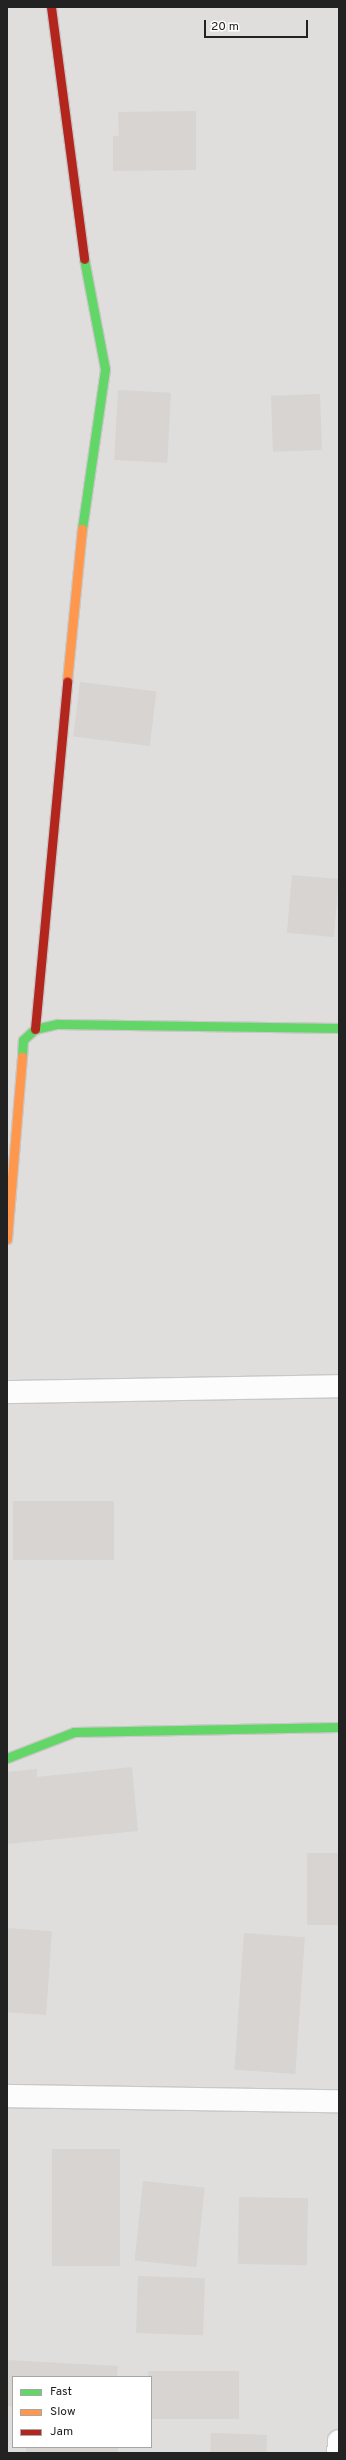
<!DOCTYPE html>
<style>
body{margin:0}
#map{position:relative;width:346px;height:2460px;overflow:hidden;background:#f0eeeb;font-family:Overpass,sans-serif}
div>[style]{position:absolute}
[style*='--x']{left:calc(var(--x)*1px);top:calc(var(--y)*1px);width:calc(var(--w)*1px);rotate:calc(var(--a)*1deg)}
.residential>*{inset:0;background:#dfdedc}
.building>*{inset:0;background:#d7d4d2;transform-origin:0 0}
.roads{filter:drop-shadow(1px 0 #c9c8c7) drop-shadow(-1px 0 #c9c8c7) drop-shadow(0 1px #c9c8c7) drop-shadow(0 -1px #c9c8c7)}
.street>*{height:22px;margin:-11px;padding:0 11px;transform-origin:11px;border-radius:11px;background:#fdfcfc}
.fast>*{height:9px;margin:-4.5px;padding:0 4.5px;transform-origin:4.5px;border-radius:4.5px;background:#63d668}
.slow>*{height:9px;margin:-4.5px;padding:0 4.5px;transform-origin:4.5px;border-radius:4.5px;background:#ff974d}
.jam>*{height:9px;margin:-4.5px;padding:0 4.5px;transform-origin:4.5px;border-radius:4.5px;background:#b3261e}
span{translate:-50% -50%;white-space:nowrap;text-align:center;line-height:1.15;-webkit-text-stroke:3px #fff;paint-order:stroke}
.frame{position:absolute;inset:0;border:8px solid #222;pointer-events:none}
.legend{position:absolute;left:12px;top:2376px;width:140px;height:72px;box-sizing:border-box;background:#fff;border:1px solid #a7a7a7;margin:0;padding:5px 7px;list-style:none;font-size:12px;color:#222}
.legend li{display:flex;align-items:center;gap:8px;height:20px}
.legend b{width:20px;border:1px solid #a7a7a7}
.scale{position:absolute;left:204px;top:20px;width:104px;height:18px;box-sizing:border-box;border:2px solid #222;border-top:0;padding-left:5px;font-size:12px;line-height:14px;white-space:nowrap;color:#222;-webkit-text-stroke:3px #fff;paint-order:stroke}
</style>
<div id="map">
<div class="residential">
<i style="clip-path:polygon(evenodd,7px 7px,339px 7px,339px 2453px,7px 2453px,7px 7px,13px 2377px,151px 2377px,151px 2447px,13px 2447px,13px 2377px)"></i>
</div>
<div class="building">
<i style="clip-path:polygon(196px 111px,196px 170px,113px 171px,113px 136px,119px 136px,118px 112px)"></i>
<i style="left:118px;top:390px;width:53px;height:70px;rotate:3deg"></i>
<i style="left:320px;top:394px;width:56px;height:49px;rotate:88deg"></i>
<i style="left:80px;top:682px;width:77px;height:55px;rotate:7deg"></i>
<i style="left:292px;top:875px;width:47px;height:58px;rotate:5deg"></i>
<i style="left:114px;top:1501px;width:59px;height:101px;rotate:90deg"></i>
<i style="clip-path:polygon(132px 1767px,138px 1831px,7px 1844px,7px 1772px,37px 1769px,37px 1777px)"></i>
<i style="left:307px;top:1853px;width:32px;height:72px"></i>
<i style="left:7px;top:1928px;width:45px;height:84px;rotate:4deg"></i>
<i style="left:244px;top:1933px;width:61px;height:137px;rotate:4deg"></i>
<i style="left:52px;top:2149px;width:68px;height:117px"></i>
<i style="left:143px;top:2181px;width:62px;height:80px;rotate:6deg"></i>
<i style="left:239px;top:2197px;width:69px;height:67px;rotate:1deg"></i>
<i style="left:138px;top:2276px;width:67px;height:57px;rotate:2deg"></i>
<i style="clip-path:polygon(7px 2360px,118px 2366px,117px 2377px,13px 2377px,13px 2407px,7px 2406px)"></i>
<i style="clip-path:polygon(148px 2371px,239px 2371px,239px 2419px,151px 2419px,151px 2377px,148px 2377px)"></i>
<i style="left:211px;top:2433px;width:56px;height:20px;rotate:2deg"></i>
<i style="left:26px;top:2447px;width:92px;height:6px"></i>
</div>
<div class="roads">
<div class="street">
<i style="--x:7;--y:1392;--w:332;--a:-1"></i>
<i style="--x:7;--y:2096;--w:332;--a:0.9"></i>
<i style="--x:338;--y:2453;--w:12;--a:-85"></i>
</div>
<div class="fast">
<i style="--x:82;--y:529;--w:162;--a:-81.8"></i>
<i style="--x:105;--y:369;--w:112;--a:-100.8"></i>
<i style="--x:22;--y:1057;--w:17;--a:-87"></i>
<i style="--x:23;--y:1040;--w:16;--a:-43"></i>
<i style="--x:35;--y:1029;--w:23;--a:-13"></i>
<i style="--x:57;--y:1024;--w:282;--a:0.8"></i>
<i style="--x:7;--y:1758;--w:72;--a:-21.2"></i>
<i style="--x:74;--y:1732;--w:265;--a:-1.1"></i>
</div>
<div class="slow">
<i style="--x:67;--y:681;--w:153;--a:-84.4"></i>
<i style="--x:7;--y:1239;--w:183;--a:-85.3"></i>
</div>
<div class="jam">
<i style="--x:51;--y:7;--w:254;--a:82.5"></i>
<i style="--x:35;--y:1029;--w:349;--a:-84.7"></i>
</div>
</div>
<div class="frame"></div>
<ul class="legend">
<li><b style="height:5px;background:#63d668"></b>Fast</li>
<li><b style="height:5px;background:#ff974d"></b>Slow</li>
<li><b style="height:5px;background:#b3261e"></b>Jam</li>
</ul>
<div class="scale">20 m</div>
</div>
